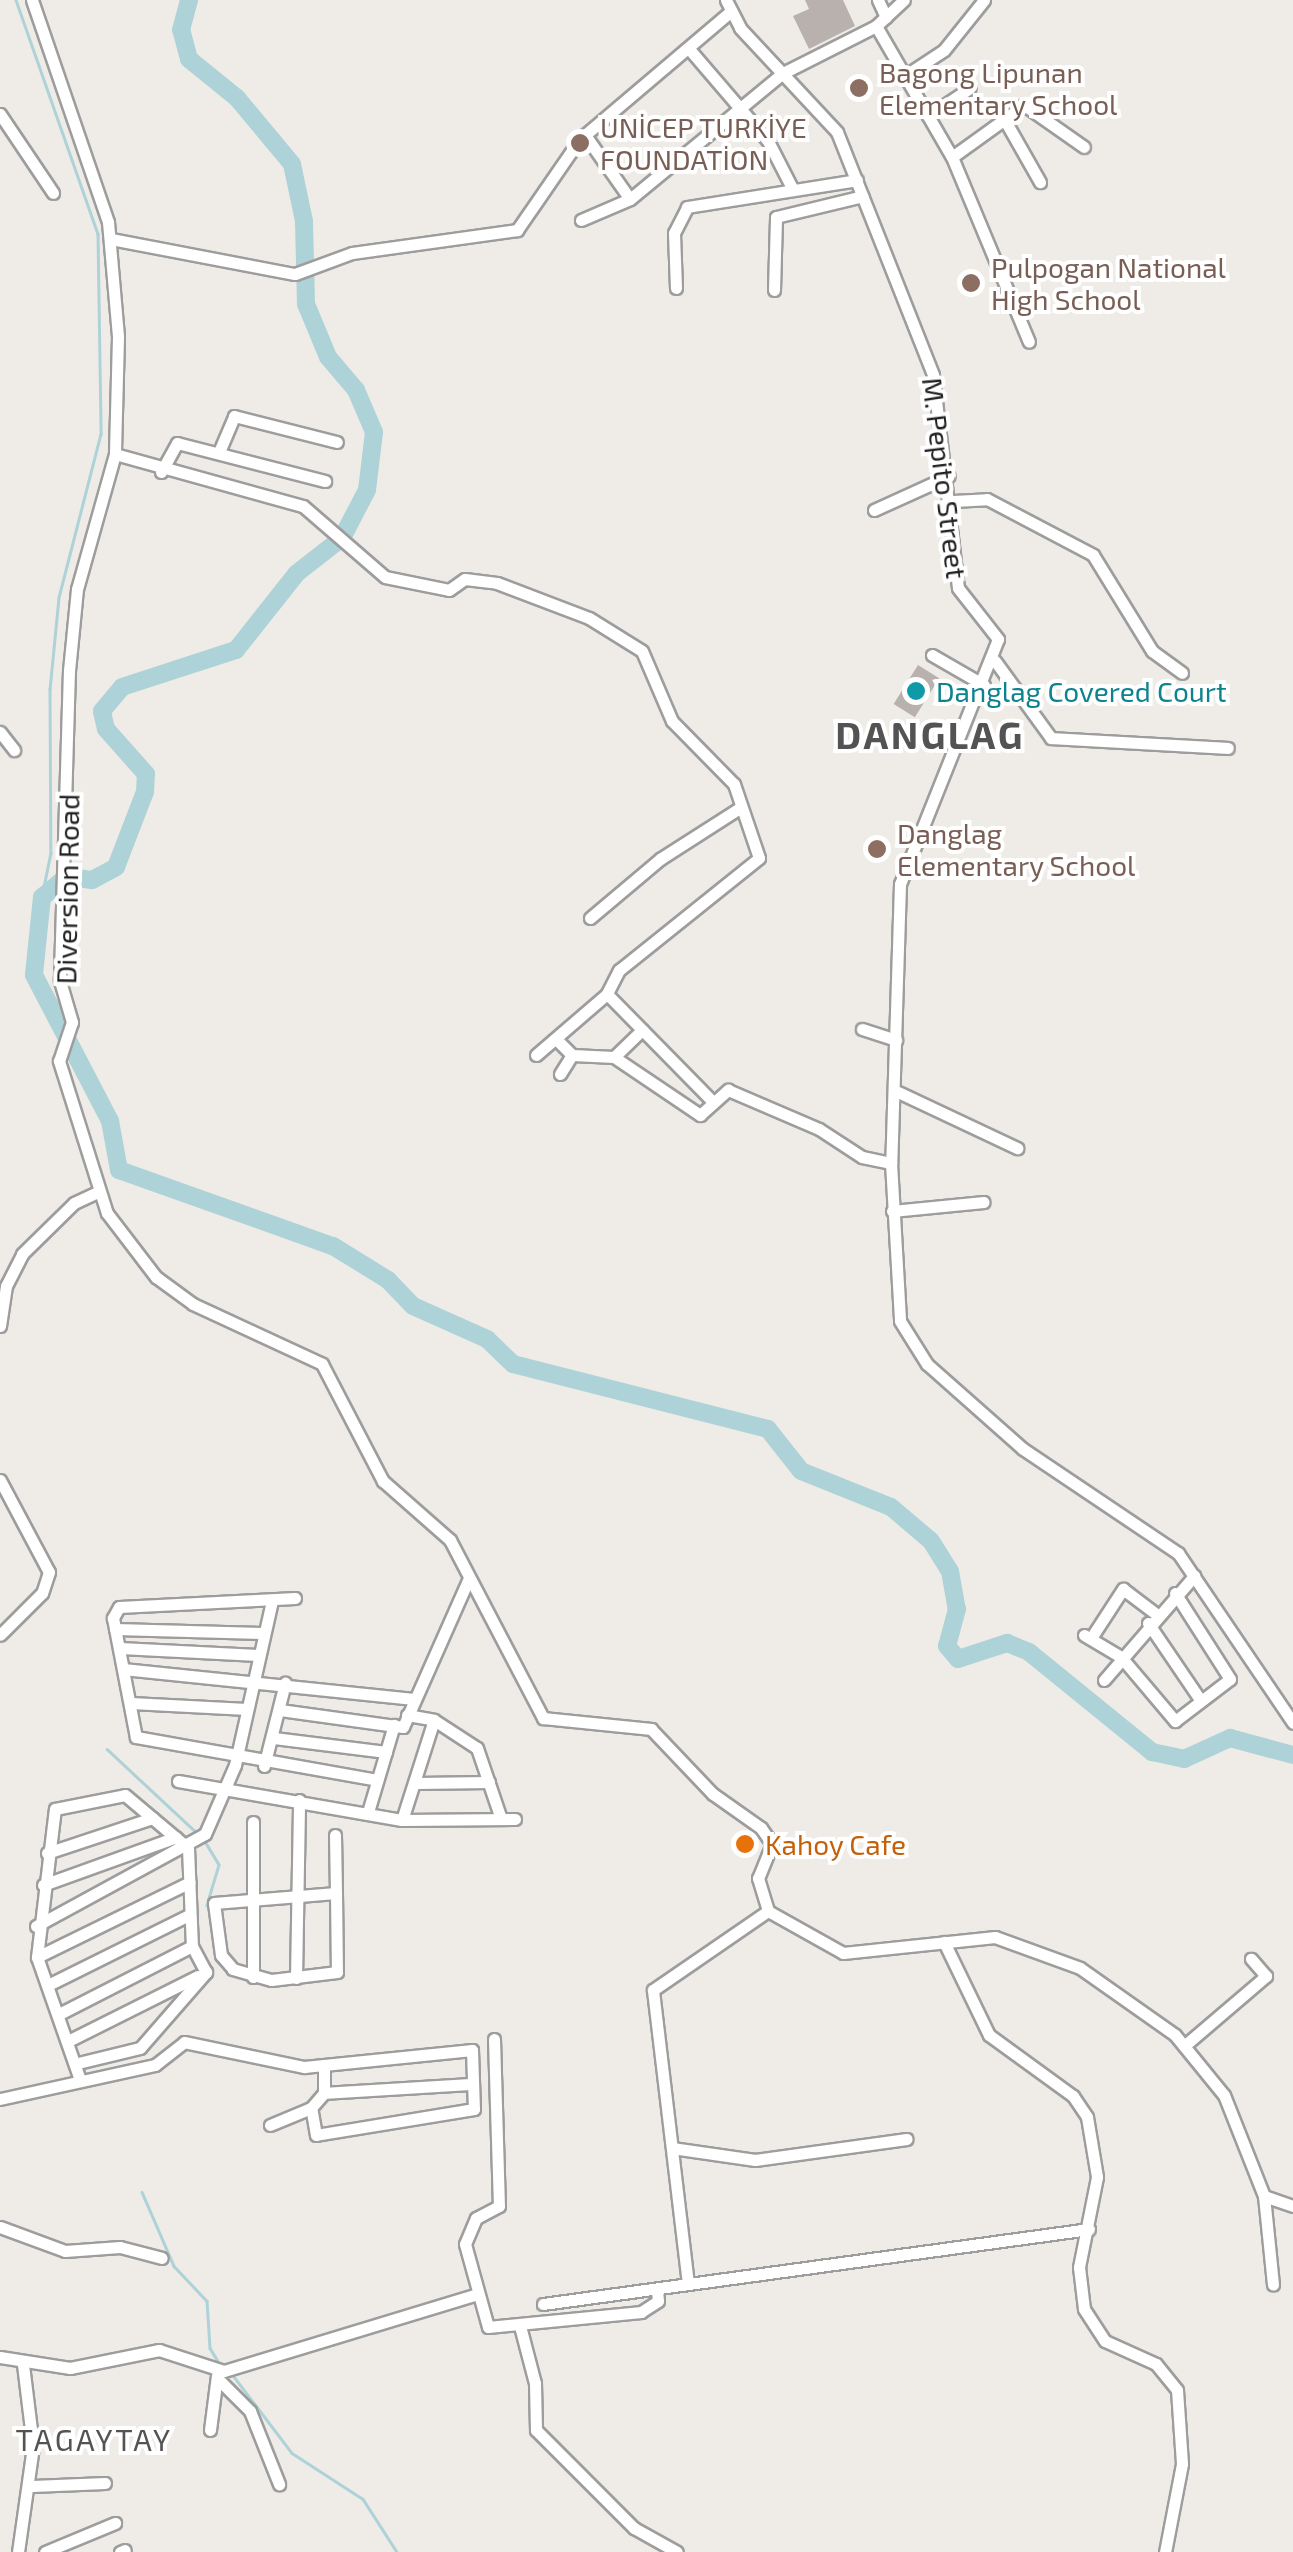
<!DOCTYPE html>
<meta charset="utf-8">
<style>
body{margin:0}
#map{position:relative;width:1293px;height:2552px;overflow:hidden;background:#efece7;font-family:"Exo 2",sans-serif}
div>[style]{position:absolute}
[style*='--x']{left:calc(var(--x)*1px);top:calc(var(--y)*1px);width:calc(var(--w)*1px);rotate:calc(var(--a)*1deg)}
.stream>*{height:2.5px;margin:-1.25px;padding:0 1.25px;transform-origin:1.25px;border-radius:1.25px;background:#add2d7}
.river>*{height:18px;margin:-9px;padding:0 9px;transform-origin:9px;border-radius:9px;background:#add2d7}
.building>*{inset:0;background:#b8b1ad;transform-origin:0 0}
.roads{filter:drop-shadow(2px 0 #9d9d9d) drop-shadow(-2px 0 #9d9d9d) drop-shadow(0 2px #9d9d9d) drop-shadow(0 -2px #9d9d9d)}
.minor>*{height:11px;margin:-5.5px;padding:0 5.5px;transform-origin:5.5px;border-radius:5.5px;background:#fff}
.dots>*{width:28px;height:28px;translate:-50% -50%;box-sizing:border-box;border:5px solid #fff;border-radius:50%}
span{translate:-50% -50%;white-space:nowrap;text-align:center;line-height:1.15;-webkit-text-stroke:8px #fff;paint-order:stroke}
.education-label{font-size:28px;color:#785e54}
.left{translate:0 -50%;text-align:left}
.street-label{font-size:28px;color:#202020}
.culture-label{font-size:28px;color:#0d838f}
.food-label{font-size:28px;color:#c56008}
.neighbourhood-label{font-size:30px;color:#535353;letter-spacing:2.5px}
.district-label{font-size:38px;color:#535353;font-weight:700;letter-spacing:2.5px}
</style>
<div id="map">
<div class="stream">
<i style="--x:16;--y:0;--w:248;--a:70.7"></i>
<i style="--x:98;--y:234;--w:200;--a:89.1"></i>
<i style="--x:101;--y:434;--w:169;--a:104.4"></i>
<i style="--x:59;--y:598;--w:91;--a:95.6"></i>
<i style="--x:50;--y:689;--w:164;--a:89.7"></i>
<i style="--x:51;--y:853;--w:45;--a:101.6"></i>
<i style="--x:107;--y:1749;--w:123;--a:43"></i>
<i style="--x:203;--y:1838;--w:31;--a:59"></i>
<i style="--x:219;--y:1865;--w:42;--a:106.7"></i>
<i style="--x:142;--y:2192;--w:81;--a:66.6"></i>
<i style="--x:174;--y:2266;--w:48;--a:46.7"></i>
<i style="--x:207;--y:2301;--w:47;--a:86.3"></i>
<i style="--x:210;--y:2348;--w:17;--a:59"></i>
<i style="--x:232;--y:2374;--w:99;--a:52.8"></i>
<i style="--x:292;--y:2453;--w:85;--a:32.9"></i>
<i style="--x:363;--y:2499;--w:63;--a:57.3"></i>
</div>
<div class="river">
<i style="--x:72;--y:877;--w:20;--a:9"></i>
<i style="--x:92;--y:880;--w:27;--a:-28"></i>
<i style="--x:116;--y:867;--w:80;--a:-68.9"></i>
<i style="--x:145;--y:792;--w:18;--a:-87"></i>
<i style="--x:146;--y:774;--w:60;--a:-131.6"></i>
<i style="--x:106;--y:729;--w:18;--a:-103"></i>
<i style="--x:102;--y:711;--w:31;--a:-50"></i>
<i style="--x:122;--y:687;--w:120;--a:-18"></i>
<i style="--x:236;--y:650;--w:98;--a:-51.6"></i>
<i style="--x:297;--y:573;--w:57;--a:-37.9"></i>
<i style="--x:342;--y:538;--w:54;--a:-62.5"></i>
<i style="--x:367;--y:490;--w:58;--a:-83.1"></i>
<i style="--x:374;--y:432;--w:46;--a:-113.2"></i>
<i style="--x:356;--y:390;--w:43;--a:-130.3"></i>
<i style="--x:328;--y:357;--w:57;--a:-112.5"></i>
<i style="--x:306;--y:304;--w:83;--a:-91.4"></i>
<i style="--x:304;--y:221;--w:58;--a:-101.9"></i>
<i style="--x:292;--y:164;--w:86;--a:-129.8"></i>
<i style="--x:237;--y:98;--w:62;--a:-140.9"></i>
<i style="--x:189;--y:59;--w:30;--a:-105"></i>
<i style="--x:181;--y:30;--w:31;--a:-75"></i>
<i style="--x:65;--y:878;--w:30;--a:140"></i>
<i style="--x:42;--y:897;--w:78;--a:95.9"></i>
<i style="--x:34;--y:975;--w:165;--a:62.5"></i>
<i style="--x:110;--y:1121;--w:50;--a:79.6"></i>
<i style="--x:119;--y:1170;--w:227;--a:19.6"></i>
<i style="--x:333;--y:1246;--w:65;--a:31.7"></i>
<i style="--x:388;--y:1280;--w:36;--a:46"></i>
<i style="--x:413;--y:1306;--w:81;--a:24"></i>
<i style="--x:487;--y:1339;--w:36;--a:44"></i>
<i style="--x:513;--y:1364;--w:263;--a:14.3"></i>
<i style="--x:768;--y:1429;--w:53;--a:51.8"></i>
<i style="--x:801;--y:1471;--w:97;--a:21.8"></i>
<i style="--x:891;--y:1507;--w:52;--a:40.4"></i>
<i style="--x:931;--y:1541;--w:36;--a:58"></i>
<i style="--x:950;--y:1571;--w:39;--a:80"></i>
<i style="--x:957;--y:1609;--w:38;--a:105"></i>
<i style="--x:947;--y:1646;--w:17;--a:50"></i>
<i style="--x:958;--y:1659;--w:52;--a:-18.1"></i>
<i style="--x:1007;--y:1643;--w:24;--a:22"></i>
<i style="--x:1029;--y:1652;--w:159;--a:39.1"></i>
<i style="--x:1152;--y:1752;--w:33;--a:12"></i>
<i style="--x:1184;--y:1759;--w:51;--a:-24.5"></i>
<i style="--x:1230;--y:1738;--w:65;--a:15.1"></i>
</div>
<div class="building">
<i style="clip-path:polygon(805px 0,843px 0,855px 26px,809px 49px,793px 16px,809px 9px)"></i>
<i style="left:918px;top:665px;width:25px;height:46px;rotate:32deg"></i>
</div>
<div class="roads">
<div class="minor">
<i style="--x:32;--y:0;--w:235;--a:71.1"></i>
<i style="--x:108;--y:222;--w:115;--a:85"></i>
<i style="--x:118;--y:337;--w:117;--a:91.5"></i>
<i style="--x:115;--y:454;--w:140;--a:105.7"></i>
<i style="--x:77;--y:589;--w:81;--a:95.6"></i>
<i style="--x:69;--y:670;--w:311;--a:91.7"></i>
<i style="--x:60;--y:981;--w:43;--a:73.7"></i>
<i style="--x:72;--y:1022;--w:41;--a:108.4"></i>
<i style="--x:59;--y:1061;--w:159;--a:72.5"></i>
<i style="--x:107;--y:1213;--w:81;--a:52.6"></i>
<i style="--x:156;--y:1277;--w:46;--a:36.1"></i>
<i style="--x:193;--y:1304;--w:142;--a:24.9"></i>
<i style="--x:322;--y:1364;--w:132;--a:62.5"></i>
<i style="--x:383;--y:1481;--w:89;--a:41.4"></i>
<i style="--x:450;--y:1540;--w:201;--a:62.4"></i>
<i style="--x:543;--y:1718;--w:109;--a:5.8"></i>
<i style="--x:651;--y:1729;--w:90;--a:46.4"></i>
<i style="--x:713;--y:1794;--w:59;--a:35.3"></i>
<i style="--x:761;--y:1828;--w:19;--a:55"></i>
<i style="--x:772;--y:1844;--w:37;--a:112"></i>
<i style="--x:758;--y:1878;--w:34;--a:73"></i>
<i style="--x:768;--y:1911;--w:86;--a:29.2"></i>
<i style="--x:843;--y:1953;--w:153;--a:-6"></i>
<i style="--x:995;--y:1937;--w:90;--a:20"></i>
<i style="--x:1080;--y:1968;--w:116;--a:35.2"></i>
<i style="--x:1175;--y:2035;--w:77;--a:50.8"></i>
<i style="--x:1224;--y:2095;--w:109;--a:68.4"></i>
<i style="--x:1264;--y:2196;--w:31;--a:19"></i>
<i style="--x:726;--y:0;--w:31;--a:63"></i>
<i style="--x:740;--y:28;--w:142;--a:47"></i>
<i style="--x:837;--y:132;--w:261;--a:68.4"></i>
<i style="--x:933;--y:375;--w:214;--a:83.3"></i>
<i style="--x:958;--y:588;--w:65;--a:51.9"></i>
<i style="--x:998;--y:639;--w:264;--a:111.8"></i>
<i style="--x:900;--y:884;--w:279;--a:91.8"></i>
<i style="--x:891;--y:1163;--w:158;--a:86.7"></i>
<i style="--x:900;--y:1321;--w:51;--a:57.9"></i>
<i style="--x:927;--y:1364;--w:128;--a:41.5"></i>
<i style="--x:1023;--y:1449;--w:187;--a:33.9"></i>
<i style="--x:1178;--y:1553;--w:205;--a:55.9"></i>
<i style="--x:878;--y:0;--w:19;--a:65"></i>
<i style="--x:876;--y:26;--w:151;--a:59.9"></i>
<i style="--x:952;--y:157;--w:200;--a:67.4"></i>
<i style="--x:690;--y:50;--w:120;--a:49.4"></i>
<i style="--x:768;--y:141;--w:53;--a:62.9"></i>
<i style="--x:906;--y:75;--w:45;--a:-33.3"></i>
<i style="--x:944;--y:50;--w:64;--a:-51.3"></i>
<i style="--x:0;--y:114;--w:95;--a:56.1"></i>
<i style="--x:928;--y:116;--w:50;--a:-33.7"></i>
<i style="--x:1007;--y:124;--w:67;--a:60.4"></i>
<i style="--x:585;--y:135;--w:78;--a:54.9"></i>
<i style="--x:952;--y:157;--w:89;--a:-35.8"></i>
<i style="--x:1024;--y:105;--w:73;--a:35"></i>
<i style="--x:581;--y:220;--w:53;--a:-23.2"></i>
<i style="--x:630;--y:199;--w:198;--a:-39.5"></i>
<i style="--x:783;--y:73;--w:104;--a:-26.8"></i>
<i style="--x:876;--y:26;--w:38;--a:-43"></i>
<i style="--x:111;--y:239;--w:187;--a:10.8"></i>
<i style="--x:295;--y:274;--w:61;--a:-20.2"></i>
<i style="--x:352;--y:253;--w:167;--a:-7.9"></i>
<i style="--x:517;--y:230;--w:109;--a:-55.4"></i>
<i style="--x:579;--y:140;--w:197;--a:-40.3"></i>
<i style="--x:676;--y:288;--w:55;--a:-92.1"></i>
<i style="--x:674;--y:233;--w:29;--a:-63"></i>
<i style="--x:687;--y:207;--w:172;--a:-9"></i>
<i style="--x:774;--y:290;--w:73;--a:-88.4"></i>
<i style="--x:776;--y:217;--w:89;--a:-13.6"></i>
<i style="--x:219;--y:452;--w:39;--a:-67"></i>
<i style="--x:234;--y:416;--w:106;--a:14.2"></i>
<i style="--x:115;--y:454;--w:195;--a:15.5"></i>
<i style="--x:303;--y:506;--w:108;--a:40.9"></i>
<i style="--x:385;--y:577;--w:65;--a:11.5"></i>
<i style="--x:449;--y:590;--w:19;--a:-35"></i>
<i style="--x:465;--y:579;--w:32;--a:7"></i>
<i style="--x:497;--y:583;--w:98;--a:20.8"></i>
<i style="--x:589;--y:618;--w:62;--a:31.9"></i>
<i style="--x:642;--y:651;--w:76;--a:66.8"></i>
<i style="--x:672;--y:721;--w:88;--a:45.5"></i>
<i style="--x:734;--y:784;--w:78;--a:71.3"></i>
<i style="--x:759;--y:858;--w:179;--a:141.3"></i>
<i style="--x:619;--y:970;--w:27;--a:117"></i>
<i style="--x:161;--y:472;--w:33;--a:-61"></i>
<i style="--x:177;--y:443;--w:153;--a:14.4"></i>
<i style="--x:953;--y:501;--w:34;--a:-3"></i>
<i style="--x:987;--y:499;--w:120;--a:27.8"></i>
<i style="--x:1093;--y:555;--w:113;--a:58.4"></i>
<i style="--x:1152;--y:651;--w:37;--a:36"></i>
<i style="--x:874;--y:510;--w:82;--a:-24.4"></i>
<i style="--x:932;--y:655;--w:60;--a:30"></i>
<i style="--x:995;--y:661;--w:95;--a:54"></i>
<i style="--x:1051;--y:738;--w:177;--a:3.2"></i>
<i style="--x:0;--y:732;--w:23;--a:52"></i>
<i style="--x:590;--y:918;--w:92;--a:-40.1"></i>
<i style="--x:660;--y:859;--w:93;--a:-32.7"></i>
<i style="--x:862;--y:1029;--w:36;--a:18"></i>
<i style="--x:556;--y:1039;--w:23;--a:45"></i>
<i style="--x:572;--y:1055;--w:42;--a:2.7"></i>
<i style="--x:614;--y:1057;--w:104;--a:34"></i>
<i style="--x:700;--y:1115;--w:38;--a:-42"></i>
<i style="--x:728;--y:1090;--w:99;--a:23.2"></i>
<i style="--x:819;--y:1129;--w:51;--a:33.1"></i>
<i style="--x:862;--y:1157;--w:30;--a:12"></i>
<i style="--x:536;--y:1055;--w:94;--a:-40.7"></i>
<i style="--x:607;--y:994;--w:150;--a:45.5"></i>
<i style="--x:614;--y:1057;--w:39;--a:-44"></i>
<i style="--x:560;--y:1074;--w:22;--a:-58"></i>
<i style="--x:898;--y:1092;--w:132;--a:25.2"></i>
<i style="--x:892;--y:1211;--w:92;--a:-5.6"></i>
<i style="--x:0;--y:1326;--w:40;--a:-81.5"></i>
<i style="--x:6;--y:1286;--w:36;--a:-63"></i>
<i style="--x:22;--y:1254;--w:73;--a:-44.4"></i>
<i style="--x:74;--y:1203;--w:26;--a:-25"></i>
<i style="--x:0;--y:1480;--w:104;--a:62"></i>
<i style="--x:49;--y:1572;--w:22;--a:108"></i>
<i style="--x:42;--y:1593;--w:59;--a:135"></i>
<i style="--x:295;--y:1598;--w:176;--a:177.1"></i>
<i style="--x:119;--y:1607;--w:13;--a:119"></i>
<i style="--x:113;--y:1618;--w:121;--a:79.1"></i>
<i style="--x:136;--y:1737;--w:245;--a:10.1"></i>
<i style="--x:1148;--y:1623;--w:94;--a:55.8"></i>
<i style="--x:115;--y:1629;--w:147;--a:1.6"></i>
<i style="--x:1084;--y:1635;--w:43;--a:30.7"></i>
<i style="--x:1121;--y:1657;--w:84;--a:49.8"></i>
<i style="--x:1175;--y:1721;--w:69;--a:-37.4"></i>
<i style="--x:1230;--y:1679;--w:102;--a:-122.6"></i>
<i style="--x:1091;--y:1638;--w:59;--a:-56.9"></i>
<i style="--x:1123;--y:1589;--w:40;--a:37"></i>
<i style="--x:120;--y:1648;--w:138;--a:2.9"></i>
<i style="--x:123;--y:1669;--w:290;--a:5.9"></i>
<i style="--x:1104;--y:1680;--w:138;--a:-49.1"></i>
<i style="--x:131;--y:1703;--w:116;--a:3"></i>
<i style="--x:280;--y:1710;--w:124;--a:7.9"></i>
<i style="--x:403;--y:1727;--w:163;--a:-66.1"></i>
<i style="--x:407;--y:1715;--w:27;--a:10"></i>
<i style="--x:434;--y:1720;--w:51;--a:33.1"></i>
<i style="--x:477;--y:1748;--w:75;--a:71.3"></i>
<i style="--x:274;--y:1738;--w:113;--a:7.1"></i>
<i style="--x:264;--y:1766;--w:86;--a:-75.8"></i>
<i style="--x:178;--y:1781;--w:227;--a:9.9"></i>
<i style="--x:402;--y:1820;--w:113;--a:-0.5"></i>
<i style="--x:416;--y:1783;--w:73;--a:-0.8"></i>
<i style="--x:368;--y:1812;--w:91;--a:-73.4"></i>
<i style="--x:402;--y:1820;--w:105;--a:-72.3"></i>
<i style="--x:335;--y:1835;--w:58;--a:89"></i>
<i style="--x:336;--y:1893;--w:79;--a:89.3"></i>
<i style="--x:337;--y:1972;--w:66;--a:173.1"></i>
<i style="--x:271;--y:1980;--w:40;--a:-164"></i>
<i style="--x:233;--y:1969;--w:18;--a:-131"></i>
<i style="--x:221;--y:1955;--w:52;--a:-97.7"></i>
<i style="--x:214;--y:1903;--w:122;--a:-4.7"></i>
<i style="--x:47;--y:1853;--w:111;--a:-18.4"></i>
<i style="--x:43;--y:1885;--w:141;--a:-19.8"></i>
<i style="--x:36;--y:1926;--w:192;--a:-28.6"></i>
<i style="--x:205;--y:1834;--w:75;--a:-66.5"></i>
<i style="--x:235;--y:1765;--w:168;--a:-77.3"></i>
<i style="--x:944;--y:1942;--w:103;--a:64.2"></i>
<i style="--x:989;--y:2035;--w:104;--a:36"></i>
<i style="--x:1073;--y:2096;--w:25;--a:56"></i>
<i style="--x:1087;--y:2117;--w:61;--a:80.5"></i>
<i style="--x:1097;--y:2177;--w:92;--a:101.3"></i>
<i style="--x:1079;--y:2267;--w:42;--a:83.2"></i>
<i style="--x:1084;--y:2309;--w:38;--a:57"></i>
<i style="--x:1105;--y:2341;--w:56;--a:24.3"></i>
<i style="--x:1156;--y:2364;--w:33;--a:51"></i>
<i style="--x:1177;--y:2390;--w:74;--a:86.1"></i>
<i style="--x:1182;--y:2464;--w:90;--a:100.9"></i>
<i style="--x:37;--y:1957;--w:170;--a:-26.1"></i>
<i style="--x:253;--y:1977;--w:155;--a:-90"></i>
<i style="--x:296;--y:1978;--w:178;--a:-89"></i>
<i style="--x:48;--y:1985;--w:157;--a:-26.4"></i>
<i style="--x:61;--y:2013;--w:147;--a:-27.1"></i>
<i style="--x:494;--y:2039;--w:167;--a:88.3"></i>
<i style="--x:499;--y:2206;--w:26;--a:152"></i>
<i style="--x:476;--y:2218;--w:28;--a:113"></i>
<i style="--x:465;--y:2244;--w:86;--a:74.5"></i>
<i style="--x:488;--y:2327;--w:154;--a:-5.6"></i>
<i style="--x:641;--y:2312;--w:20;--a:-33"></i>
<i style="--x:658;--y:2301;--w:12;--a:-95"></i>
<i style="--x:70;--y:2040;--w:143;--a:-26.6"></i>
<i style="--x:1184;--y:2046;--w:108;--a:-40.5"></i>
<i style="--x:1266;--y:1976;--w:23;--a:-131"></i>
<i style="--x:78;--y:2063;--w:64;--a:-13.6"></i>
<i style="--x:140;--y:2048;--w:101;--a:-49"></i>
<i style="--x:79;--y:2077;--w:127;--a:-109.3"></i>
<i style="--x:37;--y:1957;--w:149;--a:-83.1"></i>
<i style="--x:55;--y:1809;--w:71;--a:-11.3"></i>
<i style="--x:125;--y:1795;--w:82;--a:40.1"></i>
<i style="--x:188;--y:1848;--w:98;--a:87.7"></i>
<i style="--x:192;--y:1946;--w:30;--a:62"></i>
<i style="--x:324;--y:2093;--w:149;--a:-3.5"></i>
<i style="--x:0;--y:2099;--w:159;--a:-12.4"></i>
<i style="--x:155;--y:2065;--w:37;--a:-38"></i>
<i style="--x:184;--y:2042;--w:123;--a:11.8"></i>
<i style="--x:304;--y:2067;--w:169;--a:-5.8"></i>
<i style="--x:472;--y:2050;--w:59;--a:88.1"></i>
<i style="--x:474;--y:2109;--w:160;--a:170.7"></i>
<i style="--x:316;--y:2135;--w:27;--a:-100"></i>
<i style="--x:270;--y:2125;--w:44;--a:-22.5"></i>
<i style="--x:311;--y:2108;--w:20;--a:-49"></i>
<i style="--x:324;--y:2093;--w:28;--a:-90"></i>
<i style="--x:672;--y:2148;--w:84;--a:8.2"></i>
<i style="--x:755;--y:2160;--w:153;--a:-7.9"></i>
<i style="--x:1264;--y:2196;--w:89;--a:84.2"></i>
<i style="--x:0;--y:2227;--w:69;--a:20.3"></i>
<i style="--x:65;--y:2251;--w:55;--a:-4.2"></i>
<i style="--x:120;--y:2247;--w:43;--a:14.7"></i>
<i style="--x:688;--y:2284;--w:296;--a:-96.8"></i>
<i style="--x:653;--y:1990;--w:140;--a:-34.5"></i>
<i style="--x:543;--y:2304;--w:551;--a:-7.82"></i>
<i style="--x:520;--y:2326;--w:59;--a:75.3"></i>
<i style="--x:535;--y:2383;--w:47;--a:88.8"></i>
<i style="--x:536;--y:2430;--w:139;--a:45"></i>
<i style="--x:634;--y:2528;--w:49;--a:29.2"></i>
<i style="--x:0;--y:2357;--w:71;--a:8.9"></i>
<i style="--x:70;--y:2368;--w:91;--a:-11.4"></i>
<i style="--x:159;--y:2350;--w:68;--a:17.9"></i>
<i style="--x:224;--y:2371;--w:265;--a:-16.9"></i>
<i style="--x:217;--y:2378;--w:47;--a:45"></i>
<i style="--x:250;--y:2411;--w:79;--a:68.3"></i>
<i style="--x:210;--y:2430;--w:55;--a:-82.7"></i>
<i style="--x:32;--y:2486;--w:73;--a:-2.4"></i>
<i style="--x:18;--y:2552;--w:107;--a:-81.9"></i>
<i style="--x:33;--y:2446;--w:82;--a:-97"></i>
<i style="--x:45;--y:2552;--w:76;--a:-22.5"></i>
<i style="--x:120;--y:2552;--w:5;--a:-22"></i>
</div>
</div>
<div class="dots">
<i style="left:859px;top:88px;background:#8d6e63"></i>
<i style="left:580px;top:143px;background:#8d6e63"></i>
<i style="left:971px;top:283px;background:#8d6e63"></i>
<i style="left:916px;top:691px;background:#0f9aa8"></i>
<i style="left:877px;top:849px;background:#8d6e63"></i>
<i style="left:745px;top:1844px;background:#e8710a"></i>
</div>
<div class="education-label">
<span class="left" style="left:879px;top:88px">Bagong Lipunan<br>Elementary School</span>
<span class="left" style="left:600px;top:143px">UNİCEP TURKİYE<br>FOUNDATİON</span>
<span class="left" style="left:991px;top:283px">Pulpogan National<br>High School</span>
<span class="left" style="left:897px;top:849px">Danglag<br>Elementary School</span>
</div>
<div class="street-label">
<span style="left:945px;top:478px;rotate:83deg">M. Pepito Street</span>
<span style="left:67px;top:889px;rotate:-89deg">Diversion Road</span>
</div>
<div class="culture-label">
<span class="left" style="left:936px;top:691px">Danglag Covered Court</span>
</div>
<div class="food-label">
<span class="left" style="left:765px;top:1844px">Kahoy Cafe</span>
</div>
<div class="neighbourhood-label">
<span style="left:94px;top:2439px">TAGAYTAY</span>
</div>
<div class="district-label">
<span style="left:930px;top:735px">DANGLAG</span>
</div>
</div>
